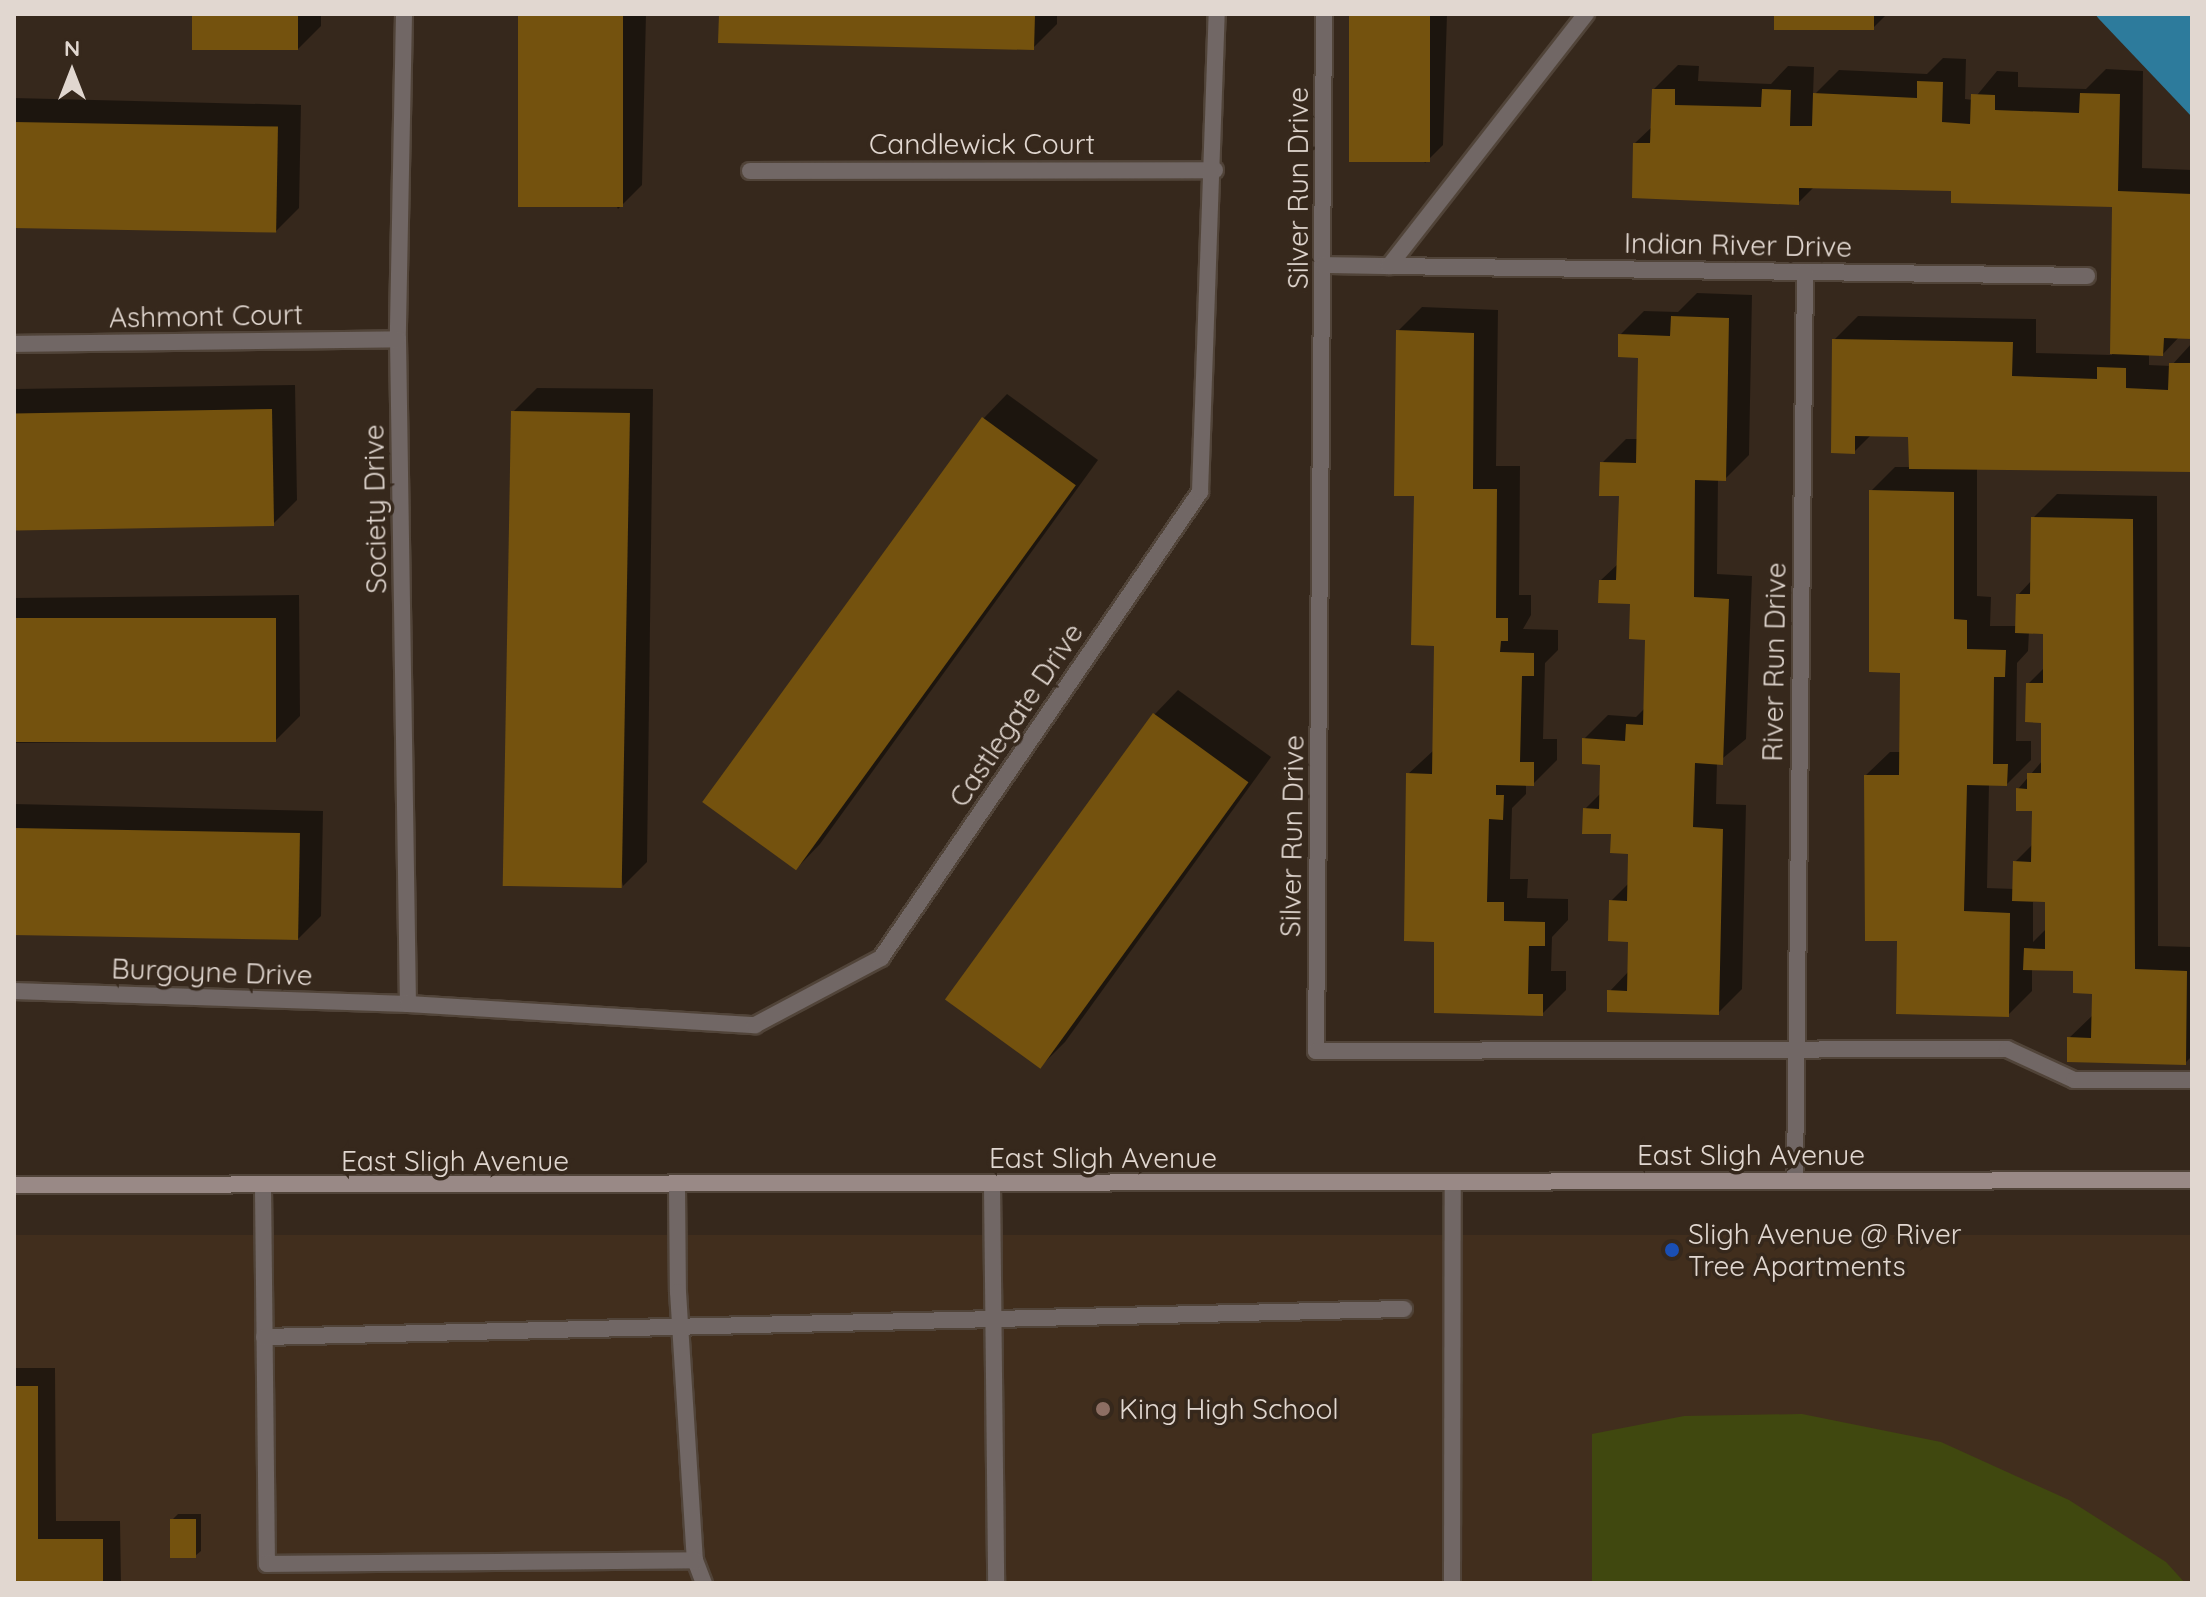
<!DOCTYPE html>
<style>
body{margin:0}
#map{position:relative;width:2206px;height:1597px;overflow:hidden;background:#36281c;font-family:Quicksand,sans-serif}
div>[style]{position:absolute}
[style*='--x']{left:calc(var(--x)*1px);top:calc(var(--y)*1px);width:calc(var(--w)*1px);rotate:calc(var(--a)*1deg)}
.built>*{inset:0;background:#412e1d;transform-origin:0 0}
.green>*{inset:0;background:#40480f}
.water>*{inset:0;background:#2d7b9c}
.shadow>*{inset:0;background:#0007}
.building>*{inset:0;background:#74520e;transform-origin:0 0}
.roads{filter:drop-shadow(2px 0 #514439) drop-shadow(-2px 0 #514439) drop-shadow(0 2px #514439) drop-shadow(0 -2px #514439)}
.lane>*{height:16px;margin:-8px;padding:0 8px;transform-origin:8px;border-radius:8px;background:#716765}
.street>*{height:16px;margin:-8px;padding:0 8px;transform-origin:8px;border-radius:8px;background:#716765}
.secondary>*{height:16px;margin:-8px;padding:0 8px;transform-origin:8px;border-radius:8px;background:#998986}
.dots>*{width:22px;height:22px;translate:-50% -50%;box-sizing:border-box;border:4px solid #36281c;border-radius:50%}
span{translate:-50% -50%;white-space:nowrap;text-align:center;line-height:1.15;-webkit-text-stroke:7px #36281c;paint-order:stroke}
.street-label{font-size:28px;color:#e1d7d0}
.poi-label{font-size:28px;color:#e1d7d0}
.left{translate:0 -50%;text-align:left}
.frame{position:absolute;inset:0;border:16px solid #e1d7d0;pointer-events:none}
.north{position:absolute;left:32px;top:32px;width:80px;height:80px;-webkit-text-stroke:6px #36281c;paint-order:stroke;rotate:0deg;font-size:22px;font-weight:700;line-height:32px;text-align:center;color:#e1d7d0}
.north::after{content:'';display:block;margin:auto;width:28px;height:36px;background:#e1d7d0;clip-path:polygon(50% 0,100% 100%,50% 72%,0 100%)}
</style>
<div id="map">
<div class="built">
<i style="left:14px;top:1235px;width:2178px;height:348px"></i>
</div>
<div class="green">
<i style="clip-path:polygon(1802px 1414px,1941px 1442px,2069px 1500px,2166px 1562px,2185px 1583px,1592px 1583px,1592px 1434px,1684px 1416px)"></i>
</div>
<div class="water">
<i style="clip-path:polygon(2095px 14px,2192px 14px,2192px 117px,2099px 19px)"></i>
</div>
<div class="shadow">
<i style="clip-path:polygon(194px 14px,321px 14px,321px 26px,297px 50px)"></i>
<i style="clip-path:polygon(520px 14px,646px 14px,642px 185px,618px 209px)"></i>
<i style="clip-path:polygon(721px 14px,1057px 14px,1057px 24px,1033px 48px)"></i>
<i style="clip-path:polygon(1351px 14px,1447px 14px,1443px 145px,1425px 163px)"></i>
<i style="clip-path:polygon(1776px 14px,1887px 14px,1873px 28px)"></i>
<i style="clip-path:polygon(evenodd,1943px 58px,1966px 59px,1965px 99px,1973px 100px,1997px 71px,2018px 72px,2018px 87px,2086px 89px,2106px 69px,2143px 71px,2142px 168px,2192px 170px,2192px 337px,2180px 336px,2163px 354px,2149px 354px,2149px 365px,2171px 366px,2192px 343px,2192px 470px,1977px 468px,1977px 596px,1991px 597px,1990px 626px,2017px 626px,2018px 595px,2032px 580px,2033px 518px,2057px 494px,2157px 496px,2158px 946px,2192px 947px,2192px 1056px,2185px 1063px,2069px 1038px,2094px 1014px,2094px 992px,2075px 969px,2032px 968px,2032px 991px,2008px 1015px,1899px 939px,1866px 775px,1890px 752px,1902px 752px,1902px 671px,1871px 491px,1895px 467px,1911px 467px,1910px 435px,1872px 434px,1854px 452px,1834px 340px,1858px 316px,2036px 319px,2036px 353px,2112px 355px,2114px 205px,1953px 189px,1815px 186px,1798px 203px,1635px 143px,1653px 126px,1654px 89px,1678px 65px,1699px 66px,1698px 81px,1771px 84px,1788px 66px,1814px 67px,1813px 96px,1839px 70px,1927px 74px,1943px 58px,2029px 631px,2045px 632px,2045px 667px,2028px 684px,2043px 721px,2043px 760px,2018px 789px,2034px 809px,2033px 844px,2015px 862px,2015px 889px,1987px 888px,1989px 784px,2007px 784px,2031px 760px,2031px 741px,2016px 741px,2017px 663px,2028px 651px,2029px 631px,1943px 58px,2033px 900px,2047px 900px,2047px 928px,2033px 942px,2033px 900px)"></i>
<i style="clip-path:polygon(14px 98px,301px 105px,299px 208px,275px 232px,14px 226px)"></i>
<i style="clip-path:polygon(1697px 293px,1752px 295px,1749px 455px,1725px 479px,1718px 479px,1717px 574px,1752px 576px,1746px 739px,1717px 763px,1716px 804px,1746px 805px,1742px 989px,1718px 1013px,1610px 991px,1629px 971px,1630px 940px,1611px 901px,1629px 883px,1630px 852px,1585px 809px,1601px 793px,1602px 763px,1584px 739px,1608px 715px,1636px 717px,1645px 708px,1647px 638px,1632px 602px,1601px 580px,1619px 563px,1621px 494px,1602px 463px,1626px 439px,1638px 439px,1640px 356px,1620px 335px,1644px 311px,1678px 312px)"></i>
<i style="clip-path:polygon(1422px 307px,1498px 310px,1496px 466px,1520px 466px,1519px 595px,1531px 595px,1531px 615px,1523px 629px,1558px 630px,1558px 650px,1545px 663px,1543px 739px,1557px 739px,1557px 760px,1533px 784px,1526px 784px,1526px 794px,1512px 808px,1510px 879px,1528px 879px,1527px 898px,1568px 899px,1568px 920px,1552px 937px,1551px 971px,1566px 971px,1566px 990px,1542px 1014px,1436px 940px,1408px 774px,1434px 750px,1436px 644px,1398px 331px)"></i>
<i style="clip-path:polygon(295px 385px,297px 500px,273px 524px,14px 527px,14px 389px)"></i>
<i style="clip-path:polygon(537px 388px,653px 389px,647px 862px,623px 886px,513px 412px)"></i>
<i style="clip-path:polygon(1007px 394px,1098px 460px,820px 844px,797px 868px,706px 802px,984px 418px)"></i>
<i style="clip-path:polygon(299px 595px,300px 716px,276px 740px,14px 743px,14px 598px)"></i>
<i style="clip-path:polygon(1178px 690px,1271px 757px,1065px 1042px,1041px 1066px,948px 999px,1155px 714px)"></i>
<i style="clip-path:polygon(14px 804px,323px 811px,321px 916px,297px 940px,14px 933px)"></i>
<i style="clip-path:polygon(14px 1368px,55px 1368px,56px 1521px,120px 1521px,121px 1583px,14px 1583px)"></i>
<i style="clip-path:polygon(178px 1514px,201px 1514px,201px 1551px,195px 1556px,172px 1520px)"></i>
</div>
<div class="building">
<i style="left:192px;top:14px;width:106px;height:36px"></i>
<i style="left:518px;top:14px;width:105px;height:193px"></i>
<i style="clip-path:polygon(719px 14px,1035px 14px,1034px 50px,718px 43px)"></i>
<i style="left:1349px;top:14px;width:81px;height:148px"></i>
<i style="left:1774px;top:14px;width:100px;height:16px"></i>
<i style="clip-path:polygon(1917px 81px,1943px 82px,1942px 122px,1970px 124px,1971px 94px,1995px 95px,1995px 110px,2079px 113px,2080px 93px,2120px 94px,2118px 191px,2192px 194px,2192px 339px,2164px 338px,2163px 356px,2110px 354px,2112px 207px,1951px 203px,1951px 191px,1799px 188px,1799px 205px,1632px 198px,1633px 143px,1650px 143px,1652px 89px,1675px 89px,1675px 105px,1761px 107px,1762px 89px,1791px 90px,1790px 126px,1812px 126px,1813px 93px,1917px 98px)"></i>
<i style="left:14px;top:122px;width:264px;height:106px;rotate:1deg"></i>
<i style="clip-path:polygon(1671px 316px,1729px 318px,1726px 481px,1695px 480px,1694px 597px,1729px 599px,1723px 765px,1695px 763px,1693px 827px,1723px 829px,1719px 1015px,1607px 1012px,1607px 990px,1627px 991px,1628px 942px,1608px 941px,1609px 900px,1627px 901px,1628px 854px,1610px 853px,1611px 834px,1582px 834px,1583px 808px,1599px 809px,1600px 765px,1582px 764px,1582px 738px,1625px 741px,1626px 724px,1643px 725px,1645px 640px,1629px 639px,1630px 604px,1598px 603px,1599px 580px,1616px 580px,1619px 496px,1599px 496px,1600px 462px,1636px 463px,1638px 358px,1618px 357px,1618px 334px,1670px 336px)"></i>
<i style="clip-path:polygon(1396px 330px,1474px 333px,1473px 489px,1497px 489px,1496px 618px,1508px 618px,1508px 641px,1501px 641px,1500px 652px,1534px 653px,1534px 676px,1522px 676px,1520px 762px,1534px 762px,1534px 786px,1496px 785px,1496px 795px,1504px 795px,1503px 820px,1489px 819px,1487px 902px,1504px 902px,1504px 921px,1545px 922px,1545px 946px,1529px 946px,1528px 994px,1543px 994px,1543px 1016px,1434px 1013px,1434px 942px,1404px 941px,1406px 773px,1432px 774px,1434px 646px,1411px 645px,1414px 496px,1394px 496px)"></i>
<i style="clip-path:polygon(1832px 339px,2013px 342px,2012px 376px,2097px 379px,2097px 367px,2126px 368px,2126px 388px,2168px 390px,2169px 363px,2192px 363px,2192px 472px,1909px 469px,1908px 437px,1855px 436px,1855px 454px,1831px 453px)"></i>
<i style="left:272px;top:409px;width:117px;height:258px;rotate:89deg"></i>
<i style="left:511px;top:411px;width:119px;height:475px;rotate:1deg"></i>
<i style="left:982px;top:417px;width:116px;height:476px;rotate:36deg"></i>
<i style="clip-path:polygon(1869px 490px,1954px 492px,1954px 619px,1967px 620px,1967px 649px,2006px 650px,2005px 677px,1994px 677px,1993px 764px,2008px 764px,2007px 786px,1967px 785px,1964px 911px,2010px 913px,2009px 1017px,1896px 1014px,1897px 941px,1865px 941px,1864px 775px,1899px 775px,1900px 673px,1869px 672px)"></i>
<i style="clip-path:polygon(2031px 517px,2133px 519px,2135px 969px,2187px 971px,2186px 1065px,2067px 1062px,2067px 1037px,2091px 1038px,2092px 994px,2073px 993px,2073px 971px,2023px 970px,2024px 948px,2045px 949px,2045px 902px,2012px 901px,2013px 861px,2031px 862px,2032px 811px,2016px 811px,2016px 788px,2027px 789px,2027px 773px,2041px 773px,2041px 723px,2025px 722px,2026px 683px,2043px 683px,2043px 634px,2015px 633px,2016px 594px,2030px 594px)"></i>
<i style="left:276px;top:618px;width:124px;height:262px;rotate:90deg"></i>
<i style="left:1153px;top:713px;width:118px;height:354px;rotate:36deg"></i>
<i style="left:14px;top:828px;width:286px;height:107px;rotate:1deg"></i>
<i style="clip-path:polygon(14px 1386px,38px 1386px,38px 1539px,103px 1539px,103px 1583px,14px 1583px)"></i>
<i style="left:170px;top:1519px;width:26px;height:39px"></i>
</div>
<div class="roads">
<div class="lane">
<i style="--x:1324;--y:14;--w:1037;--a:90.44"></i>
<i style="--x:1316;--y:1051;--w:691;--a:-0.17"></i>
<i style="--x:2007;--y:1049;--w:74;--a:24.8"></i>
<i style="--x:2074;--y:1080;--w:118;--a:0"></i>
<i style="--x:1324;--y:265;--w:65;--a:0.9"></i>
<i style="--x:1389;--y:266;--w:320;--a:-52"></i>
<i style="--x:1389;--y:266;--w:698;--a:0.82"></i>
<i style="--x:1795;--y:1180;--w:908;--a:-89.37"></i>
<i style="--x:992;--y:1184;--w:399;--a:89.4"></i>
<i style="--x:677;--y:1186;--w:106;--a:89.5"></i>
<i style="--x:678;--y:1292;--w:269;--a:86.4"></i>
<i style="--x:695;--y:1560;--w:25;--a:69"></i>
<i style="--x:263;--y:1187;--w:377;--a:89.4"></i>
<i style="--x:267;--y:1564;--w:428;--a:-0.5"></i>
<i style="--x:264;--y:1337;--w:1140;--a:-1.41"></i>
<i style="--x:1452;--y:1583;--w:401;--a:-89.9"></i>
</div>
<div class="street">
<i style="--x:404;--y:14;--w:325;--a:91.1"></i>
<i style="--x:398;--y:339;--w:665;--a:89.14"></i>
<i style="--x:750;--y:171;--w:465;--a:-0.1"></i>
<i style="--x:14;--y:344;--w:384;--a:-0.7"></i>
<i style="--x:14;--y:991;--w:394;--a:1.9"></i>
<i style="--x:408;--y:1004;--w:348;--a:3.5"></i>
<i style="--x:755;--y:1025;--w:143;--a:-28"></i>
<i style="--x:881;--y:958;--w:565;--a:-55.61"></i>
<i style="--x:1200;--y:492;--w:478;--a:-88"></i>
</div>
<div class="secondary">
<i style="--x:14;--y:1185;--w:2178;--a:-0.13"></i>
</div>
</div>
<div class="dots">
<i style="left:1672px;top:1250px;background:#1a4fb4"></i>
<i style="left:1103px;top:1409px;background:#8d6e63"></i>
</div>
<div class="street-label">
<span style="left:982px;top:144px">Candlewick Court</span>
<span style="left:1298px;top:188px;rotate:-90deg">Silver Run Drive</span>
<span style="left:1738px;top:245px;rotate:1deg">Indian River Drive</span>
<span style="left:206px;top:316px;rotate:-1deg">Ashmont Court</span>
<span style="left:375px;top:509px;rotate:-91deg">Society Drive</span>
<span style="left:1774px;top:662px;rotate:-89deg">River Run Drive</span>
<span style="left:1016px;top:715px;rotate:-56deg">Castlegate Drive</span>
<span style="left:1292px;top:836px;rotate:-89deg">Silver Run Drive</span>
<span style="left:212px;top:972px;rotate:2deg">Burgoyne Drive</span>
<span style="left:1751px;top:1155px">East Sligh Avenue</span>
<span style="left:1103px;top:1158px">East Sligh Avenue</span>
<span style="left:455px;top:1161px">East Sligh Avenue</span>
</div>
<div class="poi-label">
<span class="left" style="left:1688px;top:1250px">Sligh Avenue @ River<br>Tree Apartments</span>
<span class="left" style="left:1119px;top:1409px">King High School</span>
</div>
<div class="frame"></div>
<div class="north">N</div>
</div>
